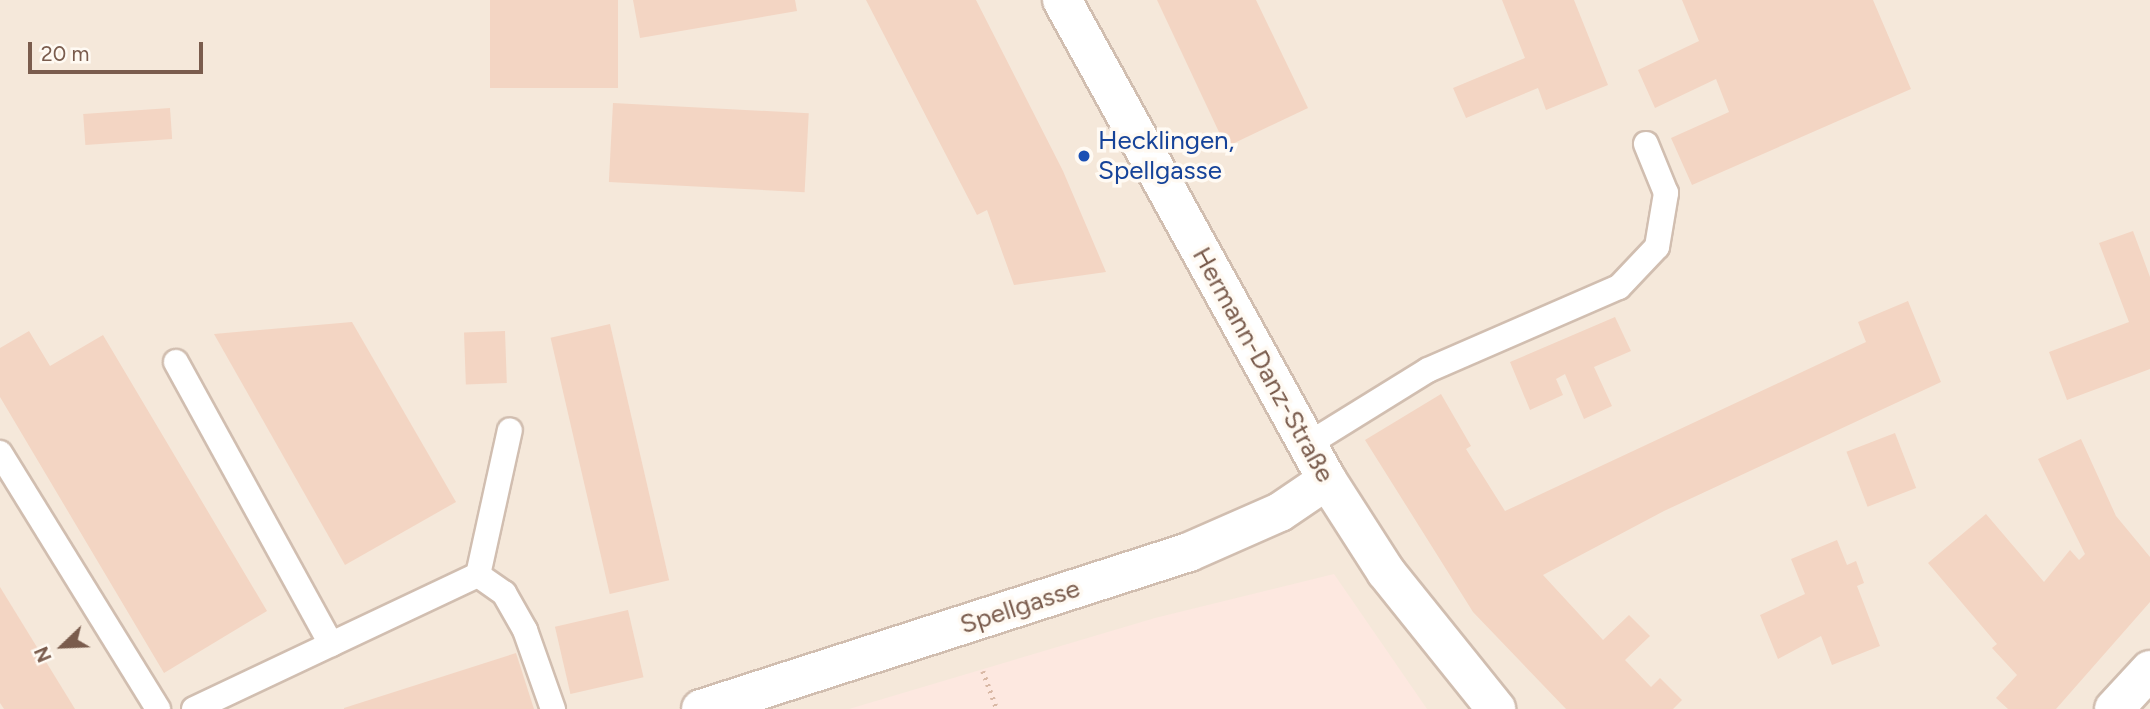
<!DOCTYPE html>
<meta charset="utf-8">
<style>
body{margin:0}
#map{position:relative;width:2150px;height:709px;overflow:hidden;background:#fdf6ec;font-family:Figtree,sans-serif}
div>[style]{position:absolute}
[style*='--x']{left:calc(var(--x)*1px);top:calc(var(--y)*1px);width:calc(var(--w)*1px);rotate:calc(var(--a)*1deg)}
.residential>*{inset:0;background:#f5e8da;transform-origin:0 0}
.commercial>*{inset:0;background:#fde8e0}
.building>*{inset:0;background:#f3d5c3;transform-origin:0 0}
.path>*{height:4.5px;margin-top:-2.25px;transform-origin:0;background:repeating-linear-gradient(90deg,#d9b8a5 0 2px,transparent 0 7px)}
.roads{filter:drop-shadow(2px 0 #d1beb0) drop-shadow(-2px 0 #d1beb0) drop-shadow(0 2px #d1beb0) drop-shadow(0 -2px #d1beb0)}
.service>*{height:24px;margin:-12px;padding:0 12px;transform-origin:12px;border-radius:12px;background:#fff}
.minor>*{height:38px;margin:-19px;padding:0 19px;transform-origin:19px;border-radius:19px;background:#fff}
.dots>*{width:19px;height:19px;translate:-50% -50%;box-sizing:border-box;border:4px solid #fffaf3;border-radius:50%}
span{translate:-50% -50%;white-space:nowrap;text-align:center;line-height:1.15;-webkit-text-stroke:7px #fffaf3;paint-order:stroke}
.transit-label{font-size:26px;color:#164399}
.left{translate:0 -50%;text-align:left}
.street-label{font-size:26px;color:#7a5c4d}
.north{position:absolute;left:28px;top:611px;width:70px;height:70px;-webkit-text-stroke:5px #fffaf3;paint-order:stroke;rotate:247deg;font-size:19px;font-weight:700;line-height:28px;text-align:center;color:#7a5c4d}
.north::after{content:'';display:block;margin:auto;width:24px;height:32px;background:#7a5c4d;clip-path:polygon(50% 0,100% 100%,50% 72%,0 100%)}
.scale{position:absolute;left:28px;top:42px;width:175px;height:32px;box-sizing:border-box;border:4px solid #7a5c4d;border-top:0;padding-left:9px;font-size:21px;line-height:24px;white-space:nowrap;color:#7a5c4d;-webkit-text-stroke:5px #fffaf3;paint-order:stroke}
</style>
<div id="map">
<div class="residential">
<i style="left:0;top:0;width:2150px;height:709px"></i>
</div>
<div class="commercial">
<i style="clip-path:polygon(1334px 574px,1427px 709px,849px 709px,1155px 618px)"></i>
</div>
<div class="building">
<i style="left:490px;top:0;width:128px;height:88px"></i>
<i style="clip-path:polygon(633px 0,795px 0,797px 11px,640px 38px)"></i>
<i style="clip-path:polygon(866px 0,976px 0,1063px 171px,1106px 272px,1014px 285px,987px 210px,977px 215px)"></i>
<i style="clip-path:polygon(1157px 0,1256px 0,1308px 108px,1226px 147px)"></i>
<i style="clip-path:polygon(1502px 0,1574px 0,1608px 85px,1546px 110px,1538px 88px,1466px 118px,1453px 88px,1525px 58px)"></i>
<i style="clip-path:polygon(1682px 0,1873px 0,1911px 89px,1692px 185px,1671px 138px,1729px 112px,1716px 79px,1655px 108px,1638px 70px,1699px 41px)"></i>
<i style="left:613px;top:103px;width:196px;height:79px;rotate:3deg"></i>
<i style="left:170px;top:108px;width:31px;height:87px;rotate:86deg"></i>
<i style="clip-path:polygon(2133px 231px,2150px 277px,2150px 369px,2067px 400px,2049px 352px,2129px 322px,2099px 243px)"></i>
<i style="clip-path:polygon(1908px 301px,1941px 382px,1664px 511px,1543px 575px,1603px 640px,1629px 615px,1650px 636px,1625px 660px,1651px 687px,1660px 678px,1682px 700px,1673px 709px,1566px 709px,1473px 612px,1365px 440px,1441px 394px,1471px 446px,1466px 449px,1505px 511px,1866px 342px,1858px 322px)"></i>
<i style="clip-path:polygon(1615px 317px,1631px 351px,1594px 367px,1612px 406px,1584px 419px,1565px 374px,1556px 379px,1563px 395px,1530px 410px,1510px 362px)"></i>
<i style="clip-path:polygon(352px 322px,456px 502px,345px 565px,214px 334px)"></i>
<i style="left:610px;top:324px;width:263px;height:61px;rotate:77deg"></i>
<i style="clip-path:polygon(29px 331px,50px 366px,103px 335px,267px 611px,164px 673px,0 397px,0 348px)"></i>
<i style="left:505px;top:331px;width:52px;height:41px;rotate:88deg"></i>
<i style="left:1895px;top:433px;width:59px;height:52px;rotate:69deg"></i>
<i style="clip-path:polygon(2081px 439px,2116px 516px,2150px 557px,2150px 602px,2056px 709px,2008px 709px,1996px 698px,2017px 675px,1992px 648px,1997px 644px,1928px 563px,1986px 514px,2044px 582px,2070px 550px,2079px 560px,2085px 554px,2038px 459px)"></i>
<i style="clip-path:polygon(1837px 540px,1847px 565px,1856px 561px,1864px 583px,1857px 586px,1880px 646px,1832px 665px,1821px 636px,1778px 659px,1760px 615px,1805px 594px,1791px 559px)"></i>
<i style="clip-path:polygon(0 587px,75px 709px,4px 709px,0 703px)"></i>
<i style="left:628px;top:610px;width:69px;height:75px;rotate:77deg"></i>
<i style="clip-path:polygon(516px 653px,534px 709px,344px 709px,344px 708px)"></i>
</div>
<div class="path">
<i style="--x:983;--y:671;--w:40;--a:69.8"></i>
</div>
<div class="roads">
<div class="service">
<i style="--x:176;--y:362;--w:322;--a:61.2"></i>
<i style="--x:1307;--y:445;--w:142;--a:-31.8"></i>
<i style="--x:1428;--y:370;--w:208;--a:-23.5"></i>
<i style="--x:1619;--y:287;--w:55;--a:-46.5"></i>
<i style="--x:1657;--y:247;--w:55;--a:-80.5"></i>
<i style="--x:1666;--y:193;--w:53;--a:-112.2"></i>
<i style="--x:0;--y:453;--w:301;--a:58.3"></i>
<i style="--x:478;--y:575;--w:32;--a:35"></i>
<i style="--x:504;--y:593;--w:43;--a:60.4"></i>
<i style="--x:525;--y:630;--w:84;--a:70.5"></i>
<i style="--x:194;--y:709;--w:314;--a:-25.3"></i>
<i style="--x:478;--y:575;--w:148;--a:-77.6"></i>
</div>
<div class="minor">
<i style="--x:1062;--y:0;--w:548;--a:61.1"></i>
<i style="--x:1327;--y:480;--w:109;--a:57.3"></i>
<i style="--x:1386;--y:572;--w:176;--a:51.2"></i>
<i style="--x:701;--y:709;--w:513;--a:-17.83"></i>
<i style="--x:1189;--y:552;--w:99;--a:-23.7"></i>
<i style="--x:1280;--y:512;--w:57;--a:-34.2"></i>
<i style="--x:2114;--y:709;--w:53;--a:-47.3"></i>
</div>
</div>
<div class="dots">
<i style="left:1084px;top:156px;background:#1a4fb4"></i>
</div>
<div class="transit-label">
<span class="left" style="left:1098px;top:156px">Hecklingen,<br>Spellgasse</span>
</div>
<div class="street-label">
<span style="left:1263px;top:365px;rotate:61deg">Hermann-Danz-Straße</span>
<span style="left:1020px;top:607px;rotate:-18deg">Spellgasse</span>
</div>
<div class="north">N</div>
<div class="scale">20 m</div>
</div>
